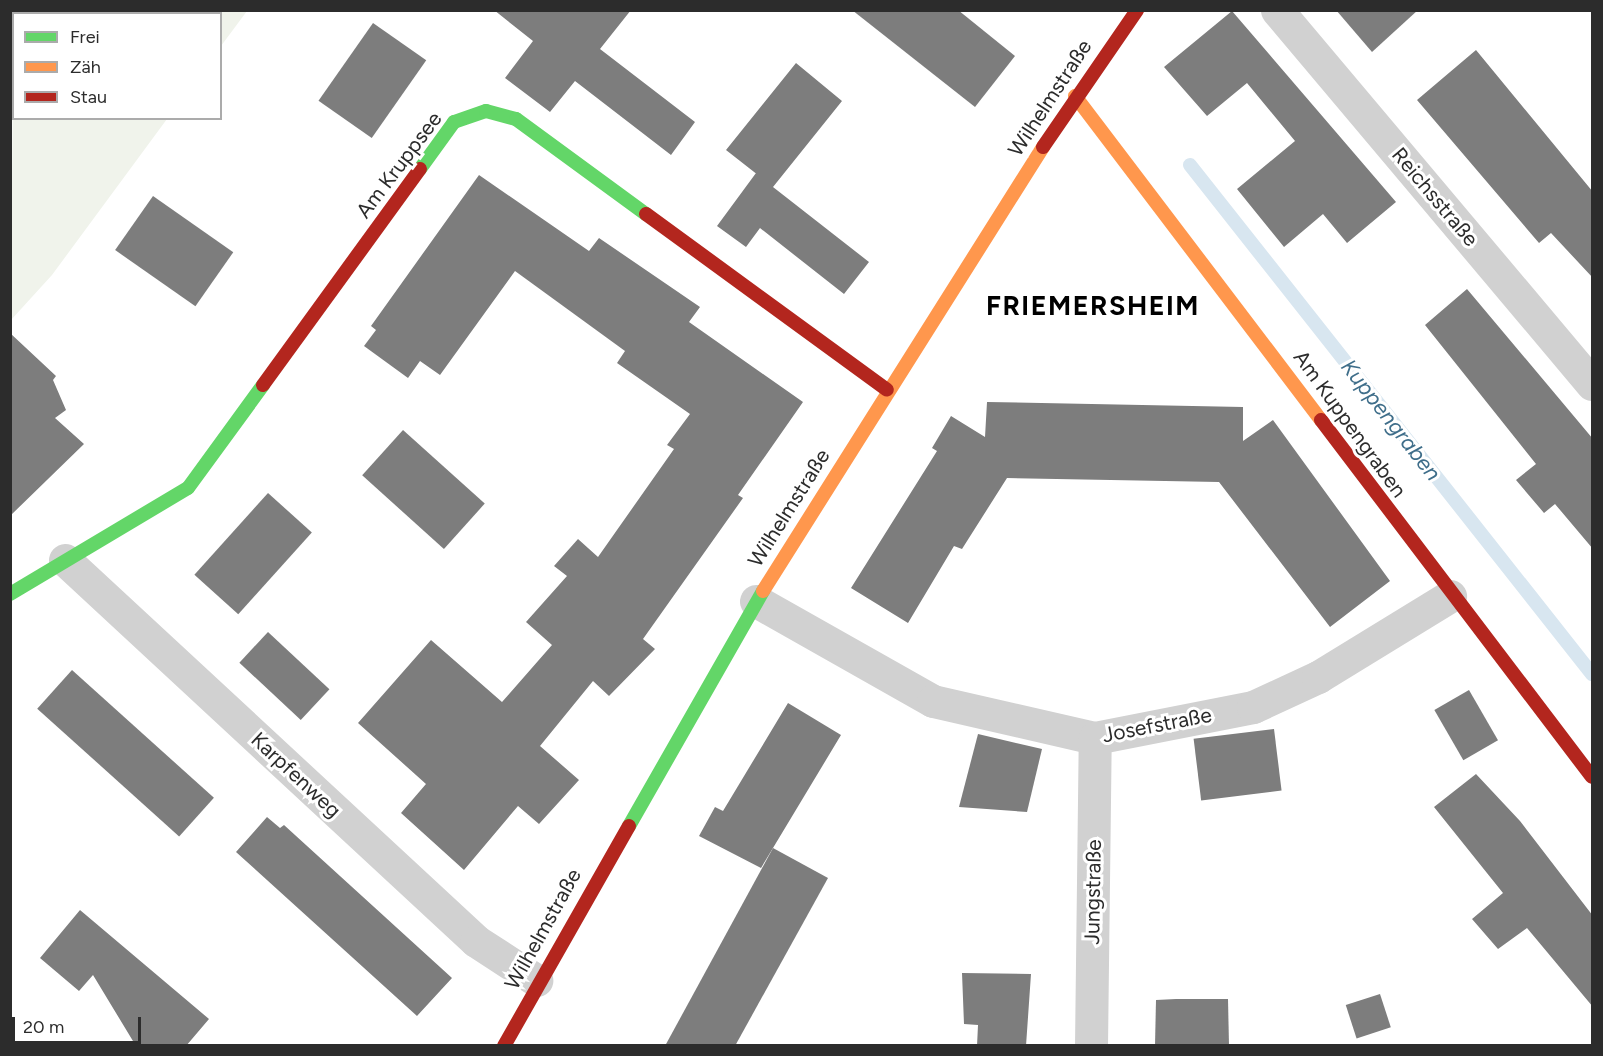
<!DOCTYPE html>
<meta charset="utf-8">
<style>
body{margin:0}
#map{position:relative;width:1603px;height:1056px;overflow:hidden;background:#fff;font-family:Figtree,sans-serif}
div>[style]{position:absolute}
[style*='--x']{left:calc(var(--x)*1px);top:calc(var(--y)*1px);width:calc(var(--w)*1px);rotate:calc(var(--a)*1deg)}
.green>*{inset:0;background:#f0f3eb}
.water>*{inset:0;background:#d8e6f0}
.stream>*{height:14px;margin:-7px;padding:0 7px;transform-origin:7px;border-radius:7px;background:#d8e6f0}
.building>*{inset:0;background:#7d7d7d;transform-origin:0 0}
.street>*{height:33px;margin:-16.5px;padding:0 16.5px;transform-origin:16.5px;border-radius:16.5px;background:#d1d1d1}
.fast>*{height:14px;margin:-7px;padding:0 7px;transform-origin:7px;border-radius:7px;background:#63d668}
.slow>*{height:14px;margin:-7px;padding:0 7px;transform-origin:7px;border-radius:7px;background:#ff974d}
.jam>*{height:14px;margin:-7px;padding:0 7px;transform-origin:7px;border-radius:7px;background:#b3261e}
span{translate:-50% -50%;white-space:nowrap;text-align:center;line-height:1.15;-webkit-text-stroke:6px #fff;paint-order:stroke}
.street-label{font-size:21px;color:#2c2c2c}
.water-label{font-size:22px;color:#3f6e8a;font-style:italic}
.district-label{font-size:27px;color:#000;font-weight:700;letter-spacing:1.5px}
.frame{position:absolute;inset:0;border:12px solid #2c2c2c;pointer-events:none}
.legend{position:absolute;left:12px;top:12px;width:210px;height:108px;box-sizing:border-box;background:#fff;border:2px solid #ababab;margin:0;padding:8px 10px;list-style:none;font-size:18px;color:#2c2c2c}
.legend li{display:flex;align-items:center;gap:12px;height:30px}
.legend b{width:30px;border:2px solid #ababab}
.scale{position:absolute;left:12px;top:1017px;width:129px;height:27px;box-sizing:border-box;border:3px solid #2c2c2c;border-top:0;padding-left:8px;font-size:18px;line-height:21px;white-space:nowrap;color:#2c2c2c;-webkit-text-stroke:4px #fff;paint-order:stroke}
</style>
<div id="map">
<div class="green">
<i style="clip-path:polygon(49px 11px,49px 10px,247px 11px,221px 46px,220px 14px)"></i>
<i style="clip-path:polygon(13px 56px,14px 118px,167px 119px,52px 275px,11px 320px)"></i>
</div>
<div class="water">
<i style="clip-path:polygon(11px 10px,49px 11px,14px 14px,11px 59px)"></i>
</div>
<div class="stream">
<i style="--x:1190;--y:165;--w:649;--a:51.7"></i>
</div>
<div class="building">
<i style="clip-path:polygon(494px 10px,631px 10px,600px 49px,695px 122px,671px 155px,575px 81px,550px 112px,505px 78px,533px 41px)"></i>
<i style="clip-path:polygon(852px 10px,958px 10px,1015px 56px,975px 107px)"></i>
<i style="clip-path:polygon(1336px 10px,1418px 10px,1372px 52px)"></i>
<i style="clip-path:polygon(1232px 11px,1396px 202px,1347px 243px,1323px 214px,1284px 247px,1237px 189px,1295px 141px,1247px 83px,1207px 116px,1164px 67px)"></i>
<i style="left:373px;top:23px;width:65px;height:95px;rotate:35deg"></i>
<i style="clip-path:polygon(1476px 50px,1593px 192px,1593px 278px,1551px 233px,1539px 243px,1417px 100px)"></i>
<i style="clip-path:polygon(796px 63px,842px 101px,773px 187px,869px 262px,844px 294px,760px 228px,746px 247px,717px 226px,756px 173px,768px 183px,726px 150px)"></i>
<i style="clip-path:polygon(479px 175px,589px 251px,599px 238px,700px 307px,689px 322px,803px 402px,738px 495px,743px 498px,643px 639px,655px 649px,609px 696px,593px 681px,540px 746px,579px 780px,539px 824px,518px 806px,464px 870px,401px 813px,426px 784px,358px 723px,431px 640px,502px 702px,552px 645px,526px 622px,567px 576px,554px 566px,578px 539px,598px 557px,674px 449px,667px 445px,690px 414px,617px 363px,625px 351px,515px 271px,440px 375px,420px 361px,408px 378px,364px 346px,376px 330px,371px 326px)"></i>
<i style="left:153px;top:196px;width:98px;height:66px;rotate:35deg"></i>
<i style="clip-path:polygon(1467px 289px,1593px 439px,1593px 549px,1555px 504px,1544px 513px,1516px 480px,1536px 464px,1425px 325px)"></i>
<i style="clip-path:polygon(10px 333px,56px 376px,53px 380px,66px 410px,55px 418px,84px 444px,10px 516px)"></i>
<i style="clip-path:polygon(987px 402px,1243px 407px,1243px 441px,1273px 420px,1390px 581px,1330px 627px,1219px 482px,1007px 478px,962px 549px,954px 546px,908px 623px,851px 588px,937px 451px,932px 448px,951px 416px,985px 437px)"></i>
<i style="left:403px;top:430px;width:110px;height:61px;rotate:42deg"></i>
<i style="left:268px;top:493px;width:59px;height:110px;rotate:42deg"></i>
<i style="left:268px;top:632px;width:84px;height:42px;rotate:43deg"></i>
<i style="left:72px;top:670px;width:191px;height:52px;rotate:42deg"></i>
<i style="left:1469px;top:690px;width:58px;height:40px;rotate:60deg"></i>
<i style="clip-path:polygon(788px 703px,841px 735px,761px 868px,699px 836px,715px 807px,723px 811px)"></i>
<i style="left:1274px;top:729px;width:62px;height:81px;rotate:83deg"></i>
<i style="clip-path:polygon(978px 734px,1042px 749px,1027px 812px,959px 807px)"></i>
<i style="clip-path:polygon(1476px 774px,1520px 821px,1593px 916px,1593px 1007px,1527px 928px,1498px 949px,1472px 919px,1503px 893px,1434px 807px)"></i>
<i style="clip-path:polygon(267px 817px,280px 828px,284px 825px,452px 978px,417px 1016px,236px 852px)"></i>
<i style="clip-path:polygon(773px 848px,828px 878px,735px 1046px,665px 1046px)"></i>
<i style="clip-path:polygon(80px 910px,209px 1019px,186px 1046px,136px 1046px,93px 975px,79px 991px,40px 958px)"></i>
<i style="clip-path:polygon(962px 973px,1031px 974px,1026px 1046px,977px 1046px,978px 1025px,964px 1024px)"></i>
<i style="left:1380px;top:994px;width:35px;height:36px;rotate:72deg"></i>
<i style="clip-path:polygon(1176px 999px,1228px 999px,1229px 1046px,1155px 1046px,1156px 1000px)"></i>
</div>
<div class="street">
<i style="--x:1277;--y:10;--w:489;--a:49.9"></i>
<i style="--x:65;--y:560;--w:560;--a:42.83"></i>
<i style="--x:476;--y:941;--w:72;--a:33"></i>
<i style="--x:756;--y:601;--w:203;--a:29.5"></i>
<i style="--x:933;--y:701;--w:166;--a:12.9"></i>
<i style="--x:1095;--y:738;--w:161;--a:-11.1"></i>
<i style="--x:1253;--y:707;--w:72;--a:-24.8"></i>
<i style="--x:1318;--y:677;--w:155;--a:-31.5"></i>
<i style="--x:1091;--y:1046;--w:308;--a:-89.3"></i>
</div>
<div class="fast">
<i style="--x:420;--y:169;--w:58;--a:-54.1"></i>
<i style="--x:454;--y:122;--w:34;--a:-19"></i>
<i style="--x:486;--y:111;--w:31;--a:15"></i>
<i style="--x:516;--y:119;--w:161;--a:36.2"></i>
<i style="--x:10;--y:594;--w:207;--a:-30.8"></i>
<i style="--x:188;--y:488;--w:127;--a:-53.9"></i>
<i style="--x:629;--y:826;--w:271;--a:-60.3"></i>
</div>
<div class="slow">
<i style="--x:1075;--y:96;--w:407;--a:52.8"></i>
<i style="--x:763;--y:591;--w:525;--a:-57.76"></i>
</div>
<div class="jam">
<i style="--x:1043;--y:147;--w:166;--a:-55.5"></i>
<i style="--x:646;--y:214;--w:298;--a:36.1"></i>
<i style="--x:263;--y:385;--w:267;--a:-54"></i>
<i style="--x:1321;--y:420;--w:448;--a:52.8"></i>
<i style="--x:504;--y:1046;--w:253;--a:-60.4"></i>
</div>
<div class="street-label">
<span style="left:1050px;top:98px;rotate:-57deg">Wilhelmstraße</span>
<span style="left:399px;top:165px;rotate:-53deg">Am Kruppsee</span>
<span style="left:1435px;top:197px;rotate:50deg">Reichsstraße</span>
<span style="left:1350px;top:424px;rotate:54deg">Am Kuppengraben</span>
<span style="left:789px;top:508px;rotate:-58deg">Wilhelmstraße</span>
<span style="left:1157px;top:725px;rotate:-11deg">Josefstraße</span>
<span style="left:296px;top:775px;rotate:43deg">Karpfenweg</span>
<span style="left:1093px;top:892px;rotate:-89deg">Jungstraße</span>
<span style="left:543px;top:929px;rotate:-61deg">Wilhelmstraße</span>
</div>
<div class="water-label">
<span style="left:1391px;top:420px;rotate:52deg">Kuppengraben</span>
</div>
<div class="district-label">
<span style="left:1093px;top:306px">FRIEMERSHEIM</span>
</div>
<div class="frame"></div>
<ul class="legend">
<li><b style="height:8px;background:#63d668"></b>Frei</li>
<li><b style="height:8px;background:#ff974d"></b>Zäh</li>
<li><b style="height:8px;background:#b3261e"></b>Stau</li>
</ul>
<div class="scale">20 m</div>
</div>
